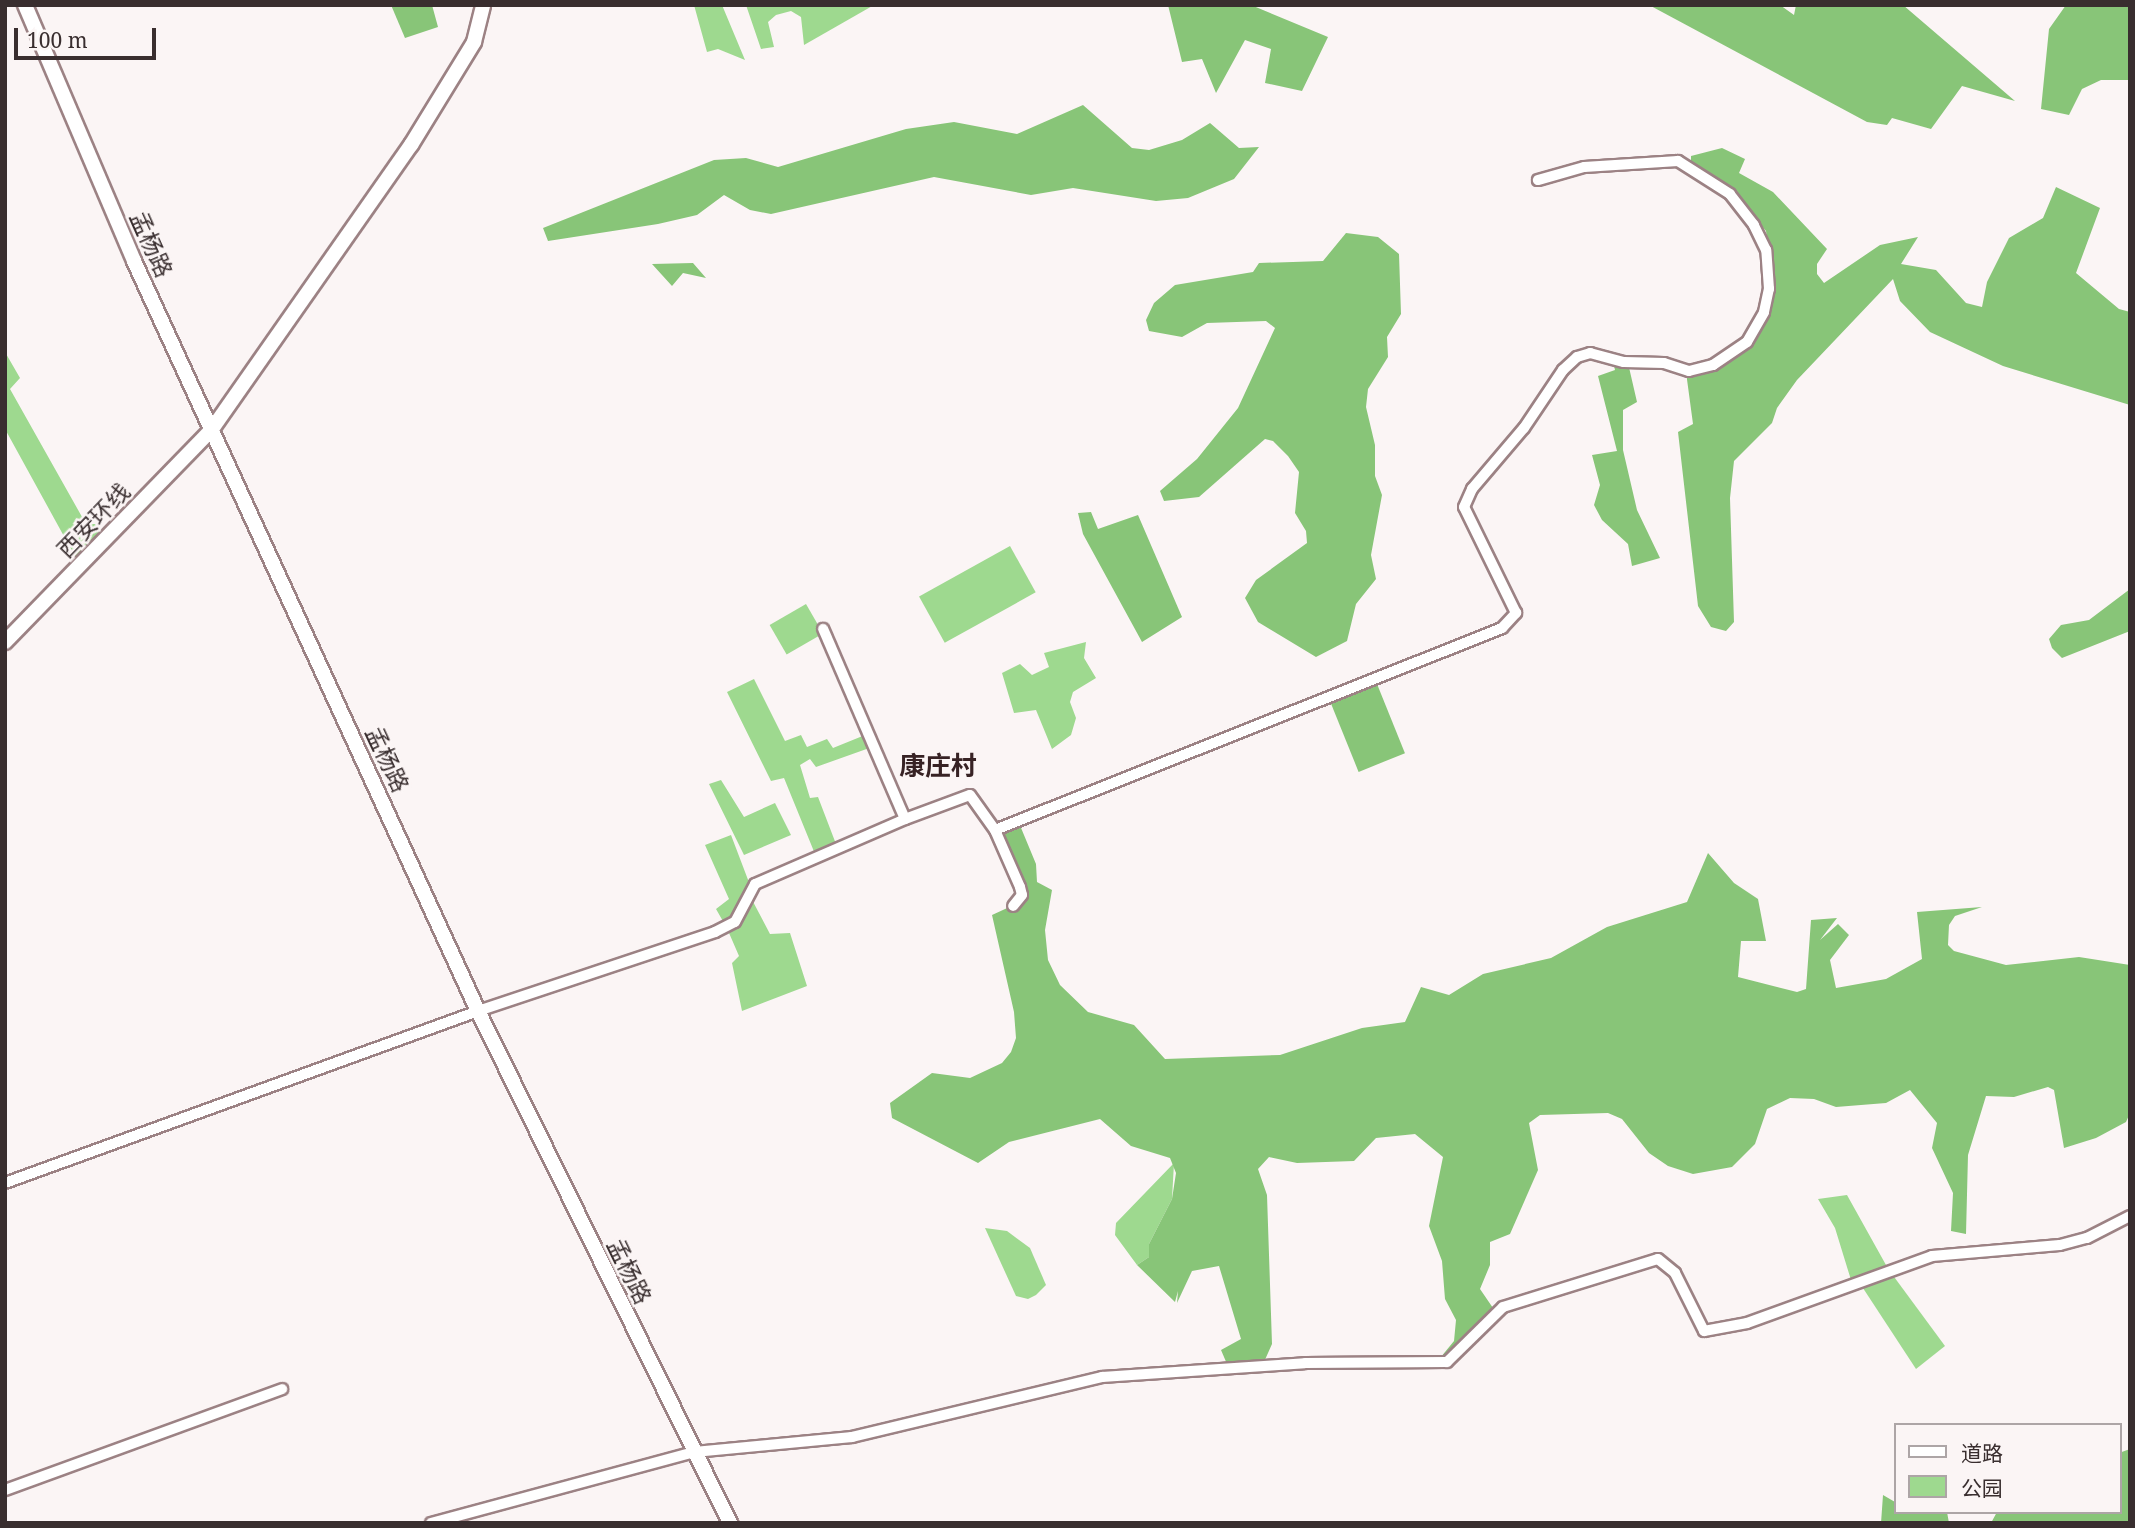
<!DOCTYPE html>
<meta charset="utf-8">
<style>
body{margin:0}
#map{position:relative;width:2135px;height:1528px;overflow:hidden;background:#fbf5f5;font-family:"Noto Serif","Noto Sans SC",serif}
div>[style]{position:absolute}
[style*='--x']{left:calc(var(--x)*1px);top:calc(var(--y)*1px);width:calc(var(--w)*1px);rotate:calc(var(--a)*1deg)}
.green>*{inset:0;background:#9ed98f;transform-origin:0 0}
.forest>*{inset:0;background:#88c578;transform-origin:0 0}
.roads{filter:drop-shadow(2px 0 #9c8284) drop-shadow(-2px 0 #9c8284) drop-shadow(0 2px #9c8284) drop-shadow(0 -2px #9c8284)}
.street>*{height:10px;margin:-5px;padding:0 5px;transform-origin:5px;border-radius:5px;background:#fff}
.secondary>*{height:14px;margin:-7px;padding:0 7px;transform-origin:7px;border-radius:7px;background:#fff}
.primary>*{height:14px;margin:-7px;padding:0 7px;transform-origin:7px;border-radius:7px;background:#fff}
span{translate:-50% -50%;white-space:nowrap;text-align:center;line-height:1.15;-webkit-text-stroke:5px #fbf5f5;paint-order:stroke}
.street-label{font-size:23px;color:#392e2f}
.quarter-label{font-size:26px;color:#372224;font-weight:700}
.frame{position:absolute;inset:0;border:7px solid #392e2f;pointer-events:none}
.legend{position:absolute;left:1894px;top:1423px;width:228px;height:91px;box-sizing:border-box;background:#fbf5f5;border:2px solid #ada5a6;margin:0;padding:9px 12px;list-style:none;font-size:21px;color:#392e2f}
.legend li{display:flex;align-items:center;gap:14px;height:35px}
.legend b{width:35px;border:2px solid #ada5a6}
.scale{position:absolute;left:14px;top:28px;width:142px;height:32px;box-sizing:border-box;border:4px solid #392e2f;border-top:0;padding-left:9px;font-size:21px;line-height:24px;white-space:nowrap;color:#392e2f;-webkit-text-stroke:5px #fbf5f5;paint-order:stroke}
</style>
<div id="map">
<div class="green">
<i style="clip-path:polygon(694px 5px,722px 5px,745px 60px,718px 49px,707px 52px)"></i>
<i style="clip-path:polygon(746px 5px,874px 5px,804px 45px,801px 17px,791px 11px,776px 15px,768px 22px,774px 47px,761px 49px)"></i>
<i style="clip-path:polygon(5px 352px,20px 378px,10px 389px,86px 524px,96px 524px,101px 533px,77px 560px,5px 429px)"></i>
<i style="left:1010px;top:546px;width:53px;height:104px;rotate:61deg"></i>
<i style="left:806px;top:604px;width:34px;height:42px;rotate:60deg"></i>
<i style="clip-path:polygon(1086px 642px,1084px 658px,1096px 678px,1073px 692px,1070px 702px,1076px 718px,1071px 735px,1052px 749px,1036px 710px,1014px 713px,1002px 673px,1020px 664px,1032px 675px,1049px 667px,1044px 653px)"></i>
<i style="clip-path:polygon(754px 679px,785px 741px,801px 735px,807px 747px,827px 739px,833px 748px,870px 733px,875px 746px,816px 767px,810px 759px,800px 765px,810px 798px,818px 797px,836px 844px,815px 854px,784px 778px,771px 781px,727px 692px)"></i>
<i style="clip-path:polygon(721px 780px,744px 817px,775px 803px,791px 835px,744px 855px,709px 784px)"></i>
<i style="clip-path:polygon(731px 835px,750px 885px,741px 912px,724px 923px,716px 909px,729px 899px,705px 845px)"></i>
<i style="clip-path:polygon(750px 896px,770px 934px,790px 933px,807px 986px,742px 1011px,732px 963px,739px 956px,726px 926px)"></i>
<i style="clip-path:polygon(1174px 1163px,1172px 1199px,1149px 1244px,1149px 1257px,1137px 1265px,1115px 1235px,1116px 1223px)"></i>
<i style="clip-path:polygon(1847px 1195px,1886px 1265px,1851px 1280px,1835px 1228px,1818px 1199px)"></i>
<i style="clip-path:polygon(985px 1228px,1007px 1231px,1030px 1248px,1046px 1285px,1036px 1295px,1028px 1299px,1016px 1296px)"></i>
<i style="clip-path:polygon(1889px 1270px,1945px 1346px,1916px 1369px,1859px 1282px)"></i>
</div>
<div class="forest">
<i style="clip-path:polygon(391px 5px,432px 5px,438px 27px,405px 38px)"></i>
<i style="clip-path:polygon(1168px 5px,1251px 5px,1328px 37px,1302px 91px,1265px 83px,1271px 49px,1245px 40px,1216px 93px,1202px 59px,1182px 62px)"></i>
<i style="clip-path:polygon(1649px 5px,1780px 5px,1794px 15px,1796px 5px,1903px 5px,2015px 101px,1962px 86px,1931px 129px,1892px 118px,1887px 125px,1867px 122px)"></i>
<i style="clip-path:polygon(2066px 5px,2130px 5px,2130px 80px,2101px 80px,2082px 89px,2069px 115px,2041px 109px,2049px 29px)"></i>
<i style="clip-path:polygon(1083px 105px,1132px 148px,1149px 150px,1182px 140px,1210px 123px,1239px 148px,1259px 147px,1234px 179px,1188px 198px,1156px 201px,1073px 188px,1031px 195px,934px 177px,771px 214px,750px 210px,724px 195px,697px 215px,658px 224px,548px 241px,543px 228px,714px 160px,746px 158px,778px 167px,906px 129px,954px 122px,1017px 134px)"></i>
<i style="clip-path:polygon(1722px 148px,1745px 159px,1739px 173px,1773px 192px,1827px 249px,1817px 264px,1817px 274px,1824px 283px,1880px 245px,1918px 237px,1901px 264px,1936px 270px,1966px 303px,1982px 307px,1987px 282px,2009px 238px,2043px 218px,2056px 187px,2100px 208px,2076px 273px,2119px 309px,2130px 312px,2130px 405px,2003px 366px,1930px 332px,1900px 301px,1893px 279px,1797px 380px,1777px 408px,1772px 423px,1734px 461px,1730px 498px,1734px 622px,1726px 631px,1711px 627px,1698px 606px,1678px 432px,1693px 424px,1686px 372px,1721px 363px,1751px 339px,1771px 273px,1766px 231px,1732px 191px,1691px 165px,1691px 156px)"></i>
<i style="clip-path:polygon(1346px 233px,1378px 237px,1399px 254px,1401px 314px,1387px 337px,1388px 357px,1368px 389px,1366px 407px,1375px 445px,1375px 476px,1382px 495px,1371px 555px,1376px 579px,1356px 604px,1347px 641px,1316px 657px,1258px 622px,1245px 598px,1256px 580px,1307px 543px,1306px 531px,1295px 513px,1299px 472px,1288px 456px,1273px 441px,1265px 439px,1199px 497px,1164px 501px,1160px 491px,1197px 459px,1238px 408px,1275px 328px,1266px 321px,1207px 323px,1182px 337px,1149px 331px,1146px 320px,1154px 303px,1175px 285px,1253px 272px,1259px 263px,1323px 261px)"></i>
<i style="clip-path:polygon(693px 263px,706px 278px,683px 273px,672px 286px,652px 264px)"></i>
<i style="clip-path:polygon(1613px 362px,1628px 363px,1637px 402px,1623px 410px,1623px 450px,1637px 510px,1660px 558px,1632px 566px,1628px 544px,1602px 520px,1594px 505px,1600px 485px,1592px 455px,1617px 451px,1598px 376px,1615px 370px)"></i>
<i style="clip-path:polygon(1091px 512px,1098px 529px,1138px 515px,1182px 617px,1142px 642px,1083px 534px,1078px 513px)"></i>
<i style="clip-path:polygon(2130px 589px,2130px 631px,2062px 658px,2052px 648px,2049px 639px,2061px 625px,2089px 620px)"></i>
<i style="left:1375px;top:679px;width:80px;height:50px;rotate:68deg"></i>
<i style="clip-path:polygon(1019px 823px,1036px 864px,1037px 882px,1052px 890px,1045px 930px,1048px 960px,1060px 985px,1088px 1012px,1134px 1025px,1165px 1059px,1280px 1055px,1362px 1028px,1405px 1022px,1421px 987px,1449px 995px,1483px 974px,1551px 958px,1607px 927px,1687px 902px,1708px 853px,1734px 883px,1758px 899px,1766px 941px,1741px 941px,1738px 977px,1797px 992px,1806px 989px,1811px 920px,1837px 918px,1820px 940px,1838px 924px,1849px 935px,1830px 960px,1836px 988px,1886px 979px,1922px 959px,1917px 912px,1982px 907px,1955px 916px,1949px 925px,1948px 945px,1954px 951px,2006px 965px,2079px 957px,2130px 965px,2130px 1113px,2126px 1122px,2096px 1138px,2064px 1148px,2054px 1090px,2048px 1087px,2014px 1097px,1986px 1096px,1968px 1155px,1966px 1234px,1951px 1231px,1953px 1193px,1932px 1148px,1937px 1123px,1910px 1090px,1886px 1103px,1836px 1107px,1814px 1099px,1790px 1098px,1767px 1109px,1755px 1144px,1732px 1167px,1693px 1174px,1668px 1166px,1649px 1153px,1622px 1119px,1608px 1113px,1540px 1115px,1529px 1123px,1538px 1170px,1510px 1234px,1490px 1242px,1490px 1265px,1480px 1289px,1493px 1308px,1455px 1352px,1436px 1363px,1454px 1341px,1456px 1320px,1445px 1299px,1442px 1261px,1429px 1226px,1443px 1157px,1415px 1134px,1376px 1138px,1354px 1161px,1297px 1163px,1269px 1157px,1258px 1169px,1267px 1195px,1272px 1344px,1264px 1362px,1227px 1364px,1221px 1350px,1241px 1339px,1219px 1266px,1192px 1271px,1177px 1303px,1178px 1291px,1175px 1302px,1137px 1265px,1149px 1257px,1149px 1244px,1172px 1199px,1176px 1173px,1170px 1158px,1131px 1146px,1100px 1119px,1009px 1142px,978px 1163px,892px 1118px,890px 1103px,932px 1073px,970px 1078px,1002px 1063px,1011px 1052px,1016px 1038px,1014px 1012px,992px 915px,1016px 904px,1021px 892px,990px 837px)"></i>
<i style="clip-path:polygon(2130px 1449px,2130px 1523px,1991px 1523px,1997px 1512px,2119px 1512px,2119px 1453px)"></i>
<i style="clip-path:polygon(1883px 1495px,1895px 1502px,1895px 1512px,1947px 1512px,1949px 1523px,1881px 1523px)"></i>
</div>
<div class="roads">
<div class="street">
<i style="--x:905;--y:819;--w:69;--a:-20.3"></i>
<i style="--x:970;--y:795;--w:43;--a:54.5"></i>
<i style="--x:995;--y:830;--w:62;--a:66.3"></i>
<i style="--x:1020;--y:887;--w:8;--a:76"></i>
<i style="--x:1022;--y:895;--w:14;--a:129"></i>
<i style="--x:995;--y:830;--w:546;--a:-21.72"></i>
<i style="--x:1502;--y:628;--w:21;--a:-47"></i>
<i style="--x:1516;--y:613;--w:118;--a:-116.1"></i>
<i style="--x:1464;--y:507;--w:20;--a:-66"></i>
<i style="--x:1472;--y:489;--w:80;--a:-49.6"></i>
<i style="--x:1524;--y:428;--w:70;--a:-56.1"></i>
<i style="--x:1563;--y:370;--w:19;--a:-43"></i>
<i style="--x:1577;--y:357;--w:14;--a:-17"></i>
<i style="--x:1590;--y:353;--w:35;--a:15"></i>
<i style="--x:1624;--y:362;--w:40;--a:1.4"></i>
<i style="--x:1664;--y:363;--w:26;--a:18"></i>
<i style="--x:1689;--y:371;--w:25;--a:-14"></i>
<i style="--x:1713;--y:365;--w:41;--a:-34.1"></i>
<i style="--x:1747;--y:342;--w:34;--a:-60"></i>
<i style="--x:1764;--y:312;--w:24;--a:-78"></i>
<i style="--x:1769;--y:289;--w:39;--a:-94"></i>
<i style="--x:1766;--y:250;--w:28;--a:-116"></i>
<i style="--x:1754;--y:225;--w:39;--a:-128"></i>
<i style="--x:1730;--y:194;--w:62;--a:-147.6"></i>
<i style="--x:1678;--y:161;--w:94;--a:176.3"></i>
<i style="--x:1584;--y:167;--w:48;--a:164.2"></i>
<i style="--x:5;--y:1183;--w:503;--a:-19.98"></i>
<i style="--x:478;--y:1011;--w:250;--a:-18.4"></i>
<i style="--x:715;--y:932;--w:22;--a:-27"></i>
<i style="--x:735;--y:922;--w:43;--a:-62.2"></i>
<i style="--x:755;--y:884;--w:163;--a:-23.4"></i>
<i style="--x:905;--y:819;--w:207;--a:-113.3"></i>
<i style="--x:5;--y:1490;--w:295;--a:-20"></i>
<i style="--x:431;--y:1523;--w:272;--a:-15.1"></i>
<i style="--x:694;--y:1452;--w:159;--a:-5.4"></i>
<i style="--x:852;--y:1437;--w:257;--a:-13.5"></i>
<i style="--x:1102;--y:1377;--w:203;--a:-3.9"></i>
<i style="--x:1305;--y:1363;--w:142;--a:-0.4"></i>
<i style="--x:1447;--y:1362;--w:78;--a:-44.5"></i>
<i style="--x:1503;--y:1307;--w:162;--a:-17.2"></i>
<i style="--x:1658;--y:1259;--w:22;--a:39"></i>
<i style="--x:1675;--y:1273;--w:65;--a:63.4"></i>
<i style="--x:1704;--y:1331;--w:44;--a:-10.5"></i>
<i style="--x:1747;--y:1323;--w:197;--a:-19.9"></i>
<i style="--x:1932;--y:1256;--w:128;--a:-4.9"></i>
<i style="--x:2060;--y:1245;--w:28;--a:-15"></i>
<i style="--x:2087;--y:1238;--w:48;--a:-27.1"></i>
</div>
<div class="secondary">
<i style="--x:25;--y:5;--w:278;--a:66.9"></i>
<i style="--x:134;--y:261;--w:825;--a:65.36"></i>
<i style="--x:478;--y:1011;--w:571;--a:63.79"></i>
</div>
<div class="primary">
<i style="--x:5;--y:642;--w:297;--a:-45.8"></i>
<i style="--x:212;--y:429;--w:347;--a:-55"></i>
<i style="--x:411;--y:145;--w:121;--a:-58.5"></i>
<i style="--x:474;--y:42;--w:38;--a:-76"></i>
</div>
</div>
<div class="street-label">
<span style="left:152px;top:244px;rotate:66deg">孟杨路</span>
<span style="left:93px;top:520px;rotate:-46deg">西安环线</span>
<span style="left:388px;top:759px;rotate:65deg">孟杨路</span>
<span style="left:630px;top:1271px;rotate:64deg">孟杨路</span>
</div>
<div class="quarter-label">
<span style="left:938px;top:766px">康庄村</span>
</div>
<div class="frame"></div>
<ul class="legend">
<li><b style="height:9px;background:#fff"></b>道路</li>
<li><b style="height:19px;background:#9ed98f"></b>公园</li>
</ul>
<div class="scale">100 m</div>
</div>
